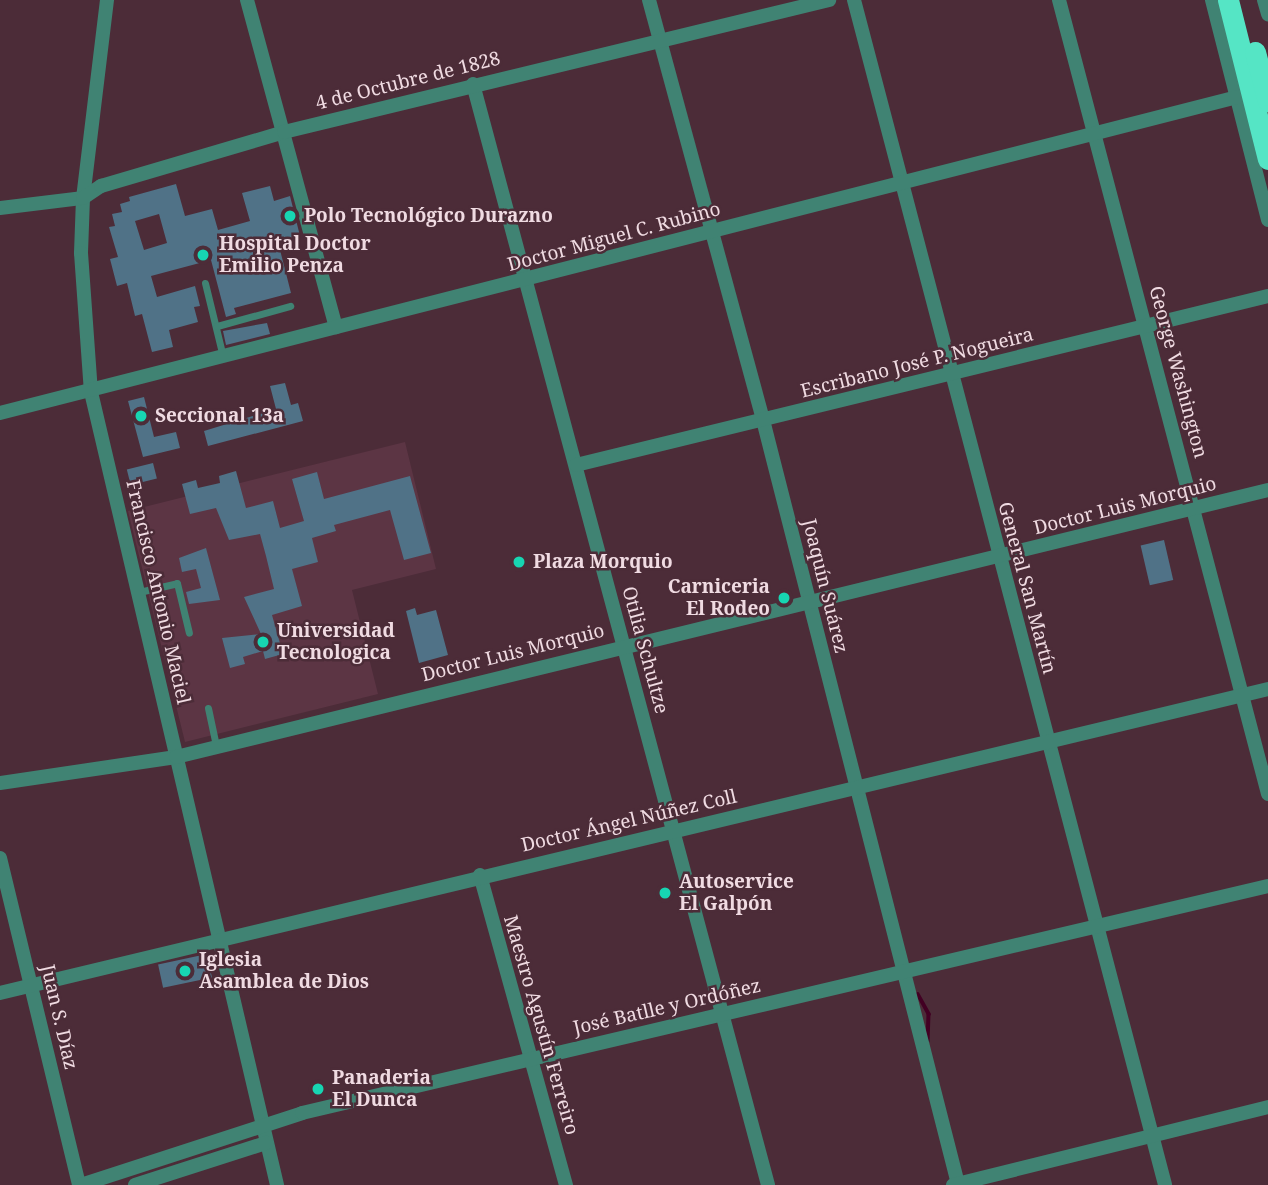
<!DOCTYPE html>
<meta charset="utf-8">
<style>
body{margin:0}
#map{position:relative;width:1268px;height:1185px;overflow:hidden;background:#4c2c38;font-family:"Noto Serif",serif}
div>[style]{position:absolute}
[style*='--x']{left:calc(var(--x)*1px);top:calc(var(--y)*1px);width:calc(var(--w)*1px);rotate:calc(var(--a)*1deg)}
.built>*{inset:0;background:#5c3544}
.stream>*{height:3.5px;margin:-1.75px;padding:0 1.75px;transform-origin:1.75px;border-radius:1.75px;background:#420023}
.building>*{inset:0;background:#507287;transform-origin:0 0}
.lane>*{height:7px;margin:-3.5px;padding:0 3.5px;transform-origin:3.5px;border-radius:3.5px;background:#408373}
.street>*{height:14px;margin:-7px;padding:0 7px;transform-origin:7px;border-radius:7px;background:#408373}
.highway>*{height:21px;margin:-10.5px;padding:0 10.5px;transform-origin:10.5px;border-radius:10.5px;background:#55e5c5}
.dots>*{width:19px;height:19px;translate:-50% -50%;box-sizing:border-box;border:4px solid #4c2c38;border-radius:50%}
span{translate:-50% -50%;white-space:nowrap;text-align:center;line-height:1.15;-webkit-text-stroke:5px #4c2c38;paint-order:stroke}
.street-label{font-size:19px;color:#f0dbe2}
.poi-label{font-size:19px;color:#f0dbe2;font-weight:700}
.left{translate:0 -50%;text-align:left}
.right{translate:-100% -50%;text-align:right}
</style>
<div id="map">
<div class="built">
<i style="clip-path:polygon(405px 442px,436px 569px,352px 590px,378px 694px,185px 742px,128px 511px)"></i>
</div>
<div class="stream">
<i style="--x:918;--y:994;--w:23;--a:61"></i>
<i style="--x:929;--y:1014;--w:27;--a:92"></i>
</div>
<div class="building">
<i style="clip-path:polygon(evenodd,176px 184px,185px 216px,212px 209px,218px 230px,250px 221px,242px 193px,270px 186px,274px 201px,290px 196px,300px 236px,278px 242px,291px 293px,234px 308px,236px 314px,226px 317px,211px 260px,151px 276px,157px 297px,195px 286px,200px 306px,194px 307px,198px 322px,169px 330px,173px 347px,152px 352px,142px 314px,135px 316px,127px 283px,117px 286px,110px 259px,118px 257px,109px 227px,115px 226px,112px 214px,122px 212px,120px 204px,130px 201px,129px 197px,176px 184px,159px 214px,167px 243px,144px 250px,135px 221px,159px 214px)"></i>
<i style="clip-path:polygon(267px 323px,270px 334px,226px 345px,223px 331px)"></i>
<i style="clip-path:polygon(285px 383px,291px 405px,298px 403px,303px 421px,208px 446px,204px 431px,276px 409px,270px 386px)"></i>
<i style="clip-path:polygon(144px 397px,154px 437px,176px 432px,180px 448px,143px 457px,128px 401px)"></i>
<i style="left:153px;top:463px;width:16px;height:27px;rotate:76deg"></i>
<i style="clip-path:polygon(236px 471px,246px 508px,273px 501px,280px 528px,304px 521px,292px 479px,317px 472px,324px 499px,410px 476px,431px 553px,404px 560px,390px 510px,334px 525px,336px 531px,312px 538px,318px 562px,292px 569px,302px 606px,272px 615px,283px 654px,265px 659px,263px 651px,243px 657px,245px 664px,230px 668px,222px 638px,261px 634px,244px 597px,274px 589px,266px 556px,260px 534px,229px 540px,216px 508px,190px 514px,182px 484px,196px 480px,198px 488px,220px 483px,219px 476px)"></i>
<i style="left:1164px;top:540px;width:41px;height:24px;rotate:77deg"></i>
<i style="clip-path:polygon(206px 548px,220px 600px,189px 604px,186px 592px,201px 588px,196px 569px,182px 572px,179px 558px)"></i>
<i style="clip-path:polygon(415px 608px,417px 615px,436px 610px,448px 655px,419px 663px,406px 611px)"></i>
<i style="left:207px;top:954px;width:24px;height:50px;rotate:78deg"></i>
</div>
<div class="lane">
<i style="--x:205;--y:283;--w:76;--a:76.3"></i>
<i style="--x:217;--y:326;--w:76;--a:-15.3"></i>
<i style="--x:139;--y:592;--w:39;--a:-13"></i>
<i style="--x:177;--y:583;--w:51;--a:76.5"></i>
<i style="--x:208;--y:708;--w:40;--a:78"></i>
</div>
<div class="street">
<i style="--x:107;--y:0;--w:199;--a:96.9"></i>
<i style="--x:83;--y:198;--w:55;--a:92.1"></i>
<i style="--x:81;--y:253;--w:139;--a:85.9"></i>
<i style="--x:91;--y:392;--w:815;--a:76.8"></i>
<i style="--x:247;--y:0;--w:339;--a:74.8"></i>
<i style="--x:649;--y:0;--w:435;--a:74.8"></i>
<i style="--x:763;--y:420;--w:788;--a:75.68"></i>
<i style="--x:854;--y:0;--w:1225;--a:75.29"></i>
<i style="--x:1059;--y:0;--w:821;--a:75.25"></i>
<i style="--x:1212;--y:0;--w:227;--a:75.7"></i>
<i style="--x:1264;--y:0;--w:15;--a:74"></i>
<i style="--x:473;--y:84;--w:1140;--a:75"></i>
<i style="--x:0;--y:208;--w:84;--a:-6.9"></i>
<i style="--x:83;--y:198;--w:22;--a:-34"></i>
<i style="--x:101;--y:186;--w:191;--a:-16.4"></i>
<i style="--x:284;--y:132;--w:561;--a:-13.61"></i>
<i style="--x:0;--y:413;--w:1277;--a:-14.33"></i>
<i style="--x:576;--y:465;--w:712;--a:-13.72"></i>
<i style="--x:0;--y:783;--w:178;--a:-8.4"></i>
<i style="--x:176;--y:757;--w:1124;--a:-13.74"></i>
<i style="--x:0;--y:858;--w:336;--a:76.4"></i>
<i style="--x:480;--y:875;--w:322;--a:74.5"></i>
<i style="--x:0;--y:993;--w:1304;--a:-13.48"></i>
<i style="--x:81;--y:1185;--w:232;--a:-18"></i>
<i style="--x:302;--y:1113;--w:992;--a:-13.22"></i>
<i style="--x:135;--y:1185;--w:138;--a:-17.8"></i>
<i style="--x:953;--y:1185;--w:325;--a:-13.9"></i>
</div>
<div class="highway">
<i style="--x:1228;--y:0;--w:164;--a:75.9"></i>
<i style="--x:1255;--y:52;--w:51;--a:75.1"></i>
</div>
<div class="dots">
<i style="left:290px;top:216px;background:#17d5b2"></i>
<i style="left:203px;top:255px;background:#17d5b2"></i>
<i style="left:141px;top:416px;background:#17d5b2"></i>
<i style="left:519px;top:562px;background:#17d5b2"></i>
<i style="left:784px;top:598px;background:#17d5b2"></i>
<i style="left:263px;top:642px;background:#17d5b2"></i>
<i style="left:665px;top:893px;background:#17d5b2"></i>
<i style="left:185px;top:971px;background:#17d5b2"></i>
<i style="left:318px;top:1089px;background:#17d5b2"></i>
</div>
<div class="street-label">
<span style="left:408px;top:81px;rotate:-14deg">4 de Octubre de 1828</span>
<span style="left:614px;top:237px;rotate:-15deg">Doctor Miguel C. Rubino</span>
<span style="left:917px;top:363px;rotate:-14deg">Escribano José P. Nogueira</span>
<span style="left:1178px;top:372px;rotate:75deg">George Washington</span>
<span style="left:1125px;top:506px;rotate:-14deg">Doctor Luis Morquio</span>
<span style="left:825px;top:586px;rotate:76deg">Joaquín Suárez</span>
<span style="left:1027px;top:588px;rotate:75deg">General San Martín</span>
<span style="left:158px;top:592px;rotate:77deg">Francisco Antonio Maciel</span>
<span style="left:645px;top:650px;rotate:75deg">Otilia Schultze</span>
<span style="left:513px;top:653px;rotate:-14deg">Doctor Luis Morquio</span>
<span style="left:629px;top:821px;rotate:-13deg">Doctor Ángel Núñez Coll</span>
<span style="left:667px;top:1007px;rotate:-13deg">José Batlle y Ordóñez</span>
<span style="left:59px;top:1017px;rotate:77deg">Juan S. Díaz</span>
<span style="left:541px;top:1025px;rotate:74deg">Maestro Agustín Ferreiro</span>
</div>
<div class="poi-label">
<span class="left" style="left:304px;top:216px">Polo Tecnológico Durazno</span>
<span class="left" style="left:219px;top:255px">Hospital Doctor<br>Emilio Penza</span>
<span class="left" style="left:155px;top:416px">Seccional 13a</span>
<span class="left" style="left:533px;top:562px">Plaza Morquio</span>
<span class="right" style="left:770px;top:598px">Carniceria<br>El Rodeo</span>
<span class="left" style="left:277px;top:642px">Universidad<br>Tecnologica</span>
<span class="left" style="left:679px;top:893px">Autoservice<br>El Galpón</span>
<span class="left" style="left:199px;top:971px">Iglesia<br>Asamblea de Dios</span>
<span class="left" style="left:332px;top:1089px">Panaderia<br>El Dunca</span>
</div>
</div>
